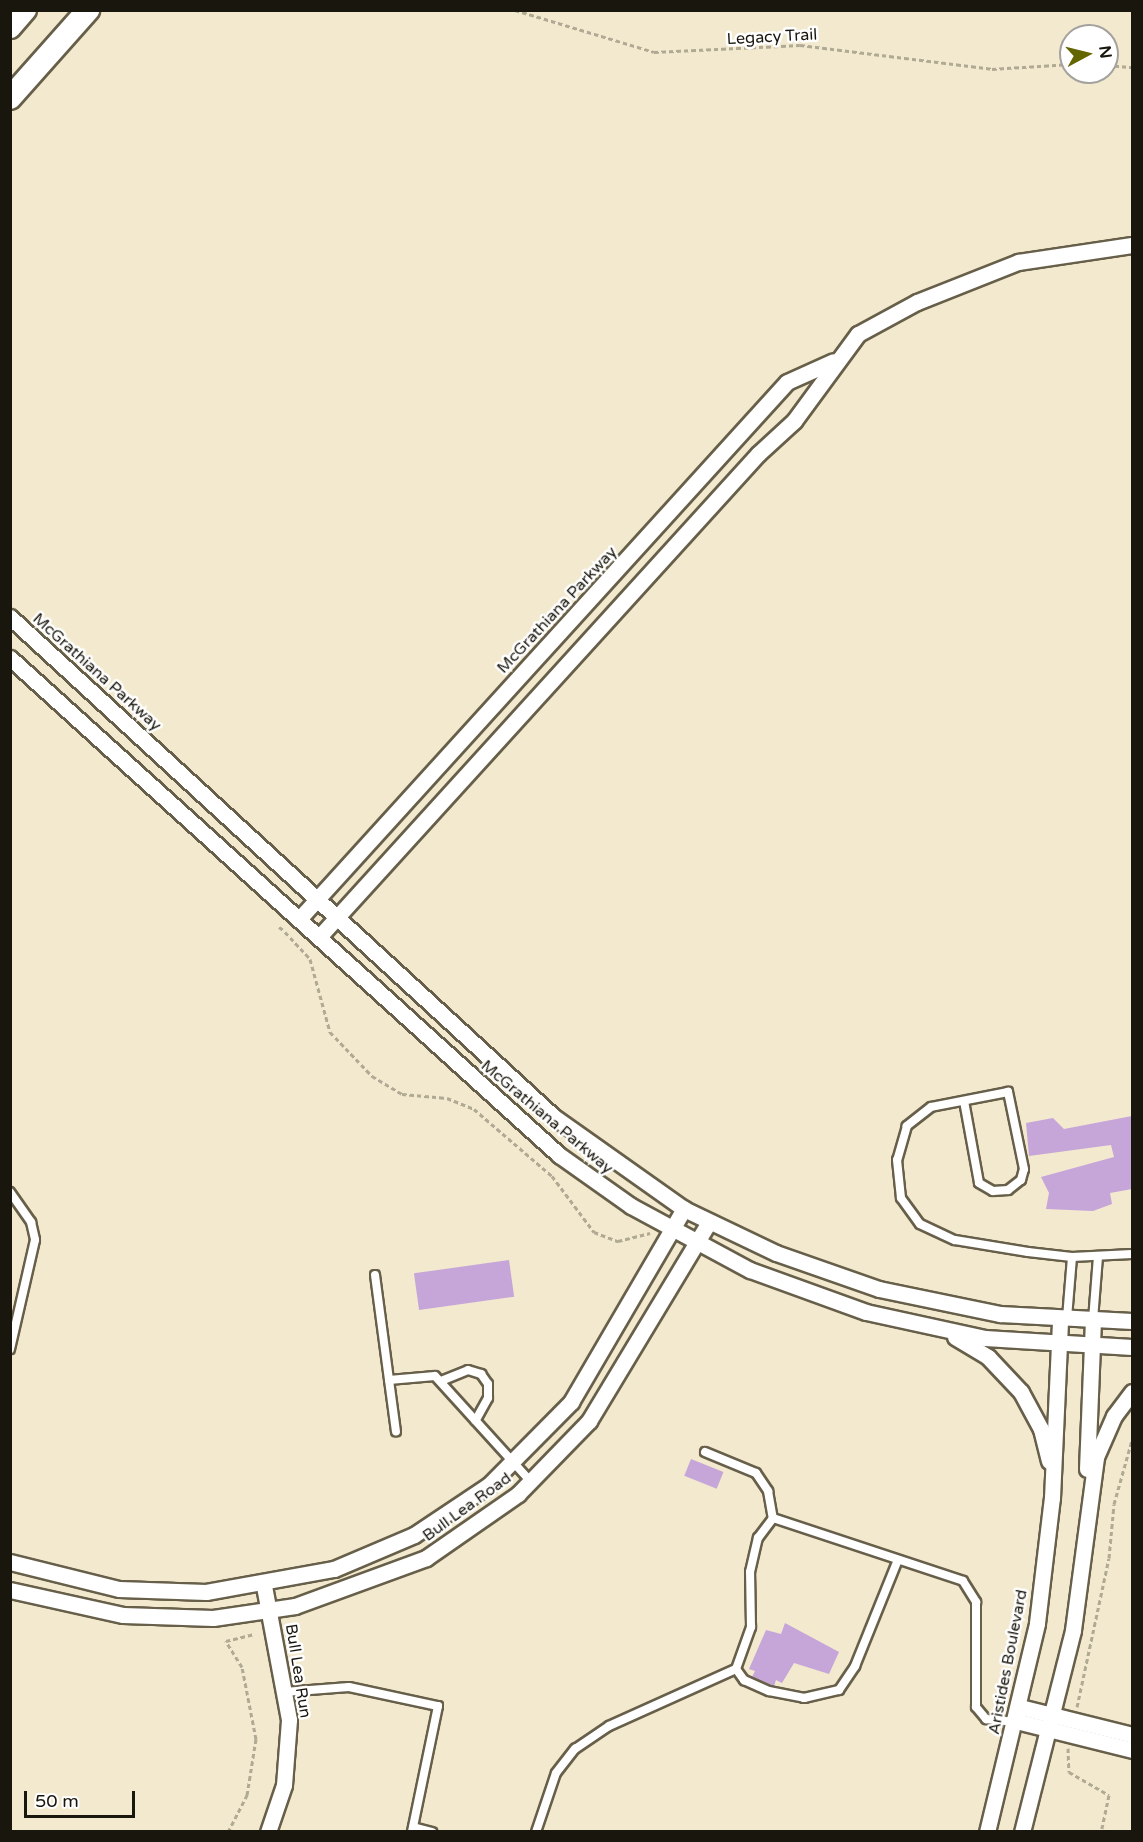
<!DOCTYPE html>
<style>
body{margin:0}
#map{position:relative;width:1143px;height:1842px;overflow:hidden;background:#f2e9cf;font-family:"Varela Round",sans-serif}
div>[style]{position:absolute}
[style*='--x']{left:calc(var(--x)*1px);top:calc(var(--y)*1px);width:calc(var(--w)*1px);rotate:calc(var(--a)*1deg)}
.building>*{inset:0;background:#c6a5d9;transform-origin:0 0}
.path>*{height:3px;margin-top:-1.5px;transform-origin:0;background:repeating-linear-gradient(90deg,#b0a994 0 4.5px,transparent 0 7.5px)}
.roads{filter:drop-shadow(2px 0 #675f49) drop-shadow(-2px 0 #675f49) drop-shadow(0 2px #675f49) drop-shadow(0 -2px #675f49)}
.lane>*{height:8px;margin:-4px;padding:0 4px;transform-origin:4px;border-radius:4px;background:#fff}
.street>*{height:15px;margin:-7.5px;padding:0 7.5px;transform-origin:7.5px;border-radius:7.5px;background:#fff}
.secondary>*{height:22px;margin:-11px;padding:0 11px;transform-origin:11px;border-radius:11px;background:#fff}
span{translate:-50% -50%;white-space:nowrap;text-align:center;line-height:1.15;-webkit-text-stroke:5px #fff;paint-order:stroke}
.street-label{font-size:16px;color:#19160d}
.frame{position:absolute;inset:0;border:12px solid #19160d;pointer-events:none}
.north{position:absolute;left:1059px;top:24px;width:60px;height:60px;box-sizing:border-box;background:#fff;border:2px solid #a3a29e;border-radius:50%;rotate:83deg;font-size:16px;font-weight:700;line-height:24px;text-align:center;color:#19160d}
.north::after{content:'';display:block;margin:auto;width:21px;height:27px;background:#626500;clip-path:polygon(50% 0,100% 100%,50% 72%,0 100%)}
.scale{position:absolute;left:24px;top:1791px;width:111px;height:27px;box-sizing:border-box;border:3px solid #19160d;border-top:0;padding-left:8px;font-size:18px;line-height:21px;white-space:nowrap;color:#19160d;-webkit-text-stroke:4px #fff;paint-order:stroke}
</style>
<div id="map">
<div class="building">
<i style="clip-path:polygon(1132px 1116px,1132px 1189px,1110px 1193px,1112px 1204px,1093px 1211px,1046px 1209px,1049px 1193px,1041px 1177px,1114px 1157px,1111px 1145px,1029px 1156px,1026px 1123px,1053px 1118px,1064px 1129px)"></i>
<i style="left:509px;top:1260px;width:37px;height:96px;rotate:82deg"></i>
<i style="left:691px;top:1459px;width:35px;height:18px;rotate:22deg"></i>
<i style="clip-path:polygon(785px 1623px,839px 1652px,829px 1674px,794px 1663px,782px 1683px,776px 1680px,774px 1686px,752px 1677px,755px 1671px,749px 1669px,766px 1630px,781px 1634px)"></i>
</div>
<div class="path">
<i style="--x:515;--y:10;--w:145;--a:16.8"></i>
<i style="--x:654;--y:52;--w:146;--a:-2.7"></i>
<i style="--x:800;--y:45;--w:193;--a:7.1"></i>
<i style="--x:992;--y:69;--w:79;--a:-3.6"></i>
<i style="--x:1107;--y:65;--w:25;--a:5"></i>
<i style="--x:279;--y:927;--w:7;--a:34"></i>
<i style="--x:285;--y:932;--w:37;--a:47"></i>
<i style="--x:310;--y:959;--w:76;--a:74.7"></i>
<i style="--x:330;--y:1032;--w:61;--a:46.3"></i>
<i style="--x:372;--y:1076;--w:35;--a:31"></i>
<i style="--x:402;--y:1094;--w:45;--a:5.1"></i>
<i style="--x:447;--y:1098;--w:29;--a:22"></i>
<i style="--x:474;--y:1109;--w:103;--a:40.7"></i>
<i style="--x:552;--y:1176;--w:70;--a:53.1"></i>
<i style="--x:594;--y:1232;--w:26;--a:21"></i>
<i style="--x:618;--y:1241;--w:33;--a:-14"></i>
<i style="--x:1077;--y:1707;--w:152;--a:-77.9"></i>
<i style="--x:1109;--y:1558;--w:54;--a:-84.7"></i>
<i style="--x:1114;--y:1504;--w:66;--a:-74.3"></i>
<i style="--x:1068;--y:1748;--w:24;--a:88"></i>
<i style="--x:1069;--y:1772;--w:46;--a:29.9"></i>
<i style="--x:1109;--y:1795;--w:38;--a:102"></i>
<i style="--x:228;--y:1832;--w:42;--a:-62.8"></i>
<i style="--x:247;--y:1795;--w:57;--a:-80.9"></i>
<i style="--x:256;--y:1739;--w:73;--a:-101"></i>
<i style="--x:242;--y:1667;--w:31;--a:-122"></i>
<i style="--x:226;--y:1641;--w:29;--a:-14"></i>
</div>
<div class="roads">
<div class="lane">
<i style="--x:964;--y:1101;--w:83;--a:79.6"></i>
<i style="--x:979;--y:1183;--w:16;--a:30"></i>
<i style="--x:993;--y:1191;--w:15;--a:-4"></i>
<i style="--x:1008;--y:1190;--w:16;--a:-38"></i>
<i style="--x:1021;--y:1180;--w:11;--a:-75"></i>
<i style="--x:1024;--y:1169;--w:79;--a:-101.7"></i>
<i style="--x:1008;--y:1092;--w:78;--a:169"></i>
<i style="--x:931;--y:1107;--w:31;--a:142"></i>
<i style="--x:907;--y:1126;--w:35;--a:106"></i>
<i style="--x:897;--y:1160;--w:38;--a:84"></i>
<i style="--x:901;--y:1198;--w:32;--a:54"></i>
<i style="--x:920;--y:1224;--w:38;--a:25"></i>
<i style="--x:955;--y:1240;--w:74;--a:9.3"></i>
<i style="--x:1028;--y:1252;--w:44;--a:6.5"></i>
<i style="--x:1072;--y:1257;--w:60;--a:-2.9"></i>
<i style="--x:10;--y:1192;--w:37;--a:55"></i>
<i style="--x:31;--y:1222;--w:18;--a:77"></i>
<i style="--x:35;--y:1240;--w:112;--a:102.9"></i>
<i style="--x:375;--y:1275;--w:106;--a:82.4"></i>
<i style="--x:389;--y:1380;--w:46;--a:-5"></i>
<i style="--x:435;--y:1376;--w:143;--a:47.8"></i>
<i style="--x:1067;--y:1318;--w:61;--a:-85.3"></i>
<i style="--x:1093;--y:1320;--w:63;--a:-85.5"></i>
<i style="--x:389;--y:1380;--w:52;--a:82.3"></i>
<i style="--x:441;--y:1381;--w:29;--a:-22"></i>
<i style="--x:468;--y:1370;--w:14;--a:17"></i>
<i style="--x:481;--y:1374;--w:12;--a:55"></i>
<i style="--x:488;--y:1384;--w:14;--a:90"></i>
<i style="--x:488;--y:1398;--w:26;--a:119"></i>
<i style="--x:705;--y:1452;--w:55;--a:22.4"></i>
<i style="--x:756;--y:1473;--w:22;--a:56"></i>
<i style="--x:768;--y:1491;--w:27;--a:80"></i>
<i style="--x:736;--y:1669;--w:14;--a:54"></i>
<i style="--x:744;--y:1680;--w:27;--a:24"></i>
<i style="--x:769;--y:1691;--w:36;--a:11"></i>
<i style="--x:804;--y:1698;--w:36;--a:-13"></i>
<i style="--x:839;--y:1690;--w:29;--a:-56"></i>
<i style="--x:855;--y:1666;--w:112;--a:-68"></i>
<i style="--x:284;--y:1692;--w:65;--a:-4.4"></i>
<i style="--x:349;--y:1687;--w:91;--a:12.1"></i>
<i style="--x:438;--y:1706;--w:129;--a:101.7"></i>
<i style="--x:413;--y:1827;--w:20;--a:15"></i>
<i style="--x:536;--y:1832;--w:62;--a:-71.3"></i>
<i style="--x:556;--y:1773;--w:31;--a:-52"></i>
<i style="--x:575;--y:1749;--w:41;--a:-34.1"></i>
<i style="--x:609;--y:1726;--w:139;--a:-24.2"></i>
<i style="--x:736;--y:1669;--w:45;--a:-70.3"></i>
<i style="--x:751;--y:1627;--w:55;--a:-91"></i>
<i style="--x:750;--y:1572;--w:35;--a:-77"></i>
<i style="--x:758;--y:1538;--w:25;--a:-53"></i>
<i style="--x:773;--y:1518;--w:200;--a:18.3"></i>
<i style="--x:963;--y:1581;--w:25;--a:58"></i>
<i style="--x:976;--y:1602;--w:105;--a:90"></i>
<i style="--x:976;--y:1707;--w:16;--a:50"></i>
<i style="--x:986;--y:1719;--w:27;--a:6"></i>
</div>
<div class="street">
<i style="--x:10;--y:617;--w:739;--a:42.59"></i>
<i style="--x:554;--y:1117;--w:159;--a:35.3"></i>
<i style="--x:684;--y:1209;--w:102;--a:25.6"></i>
<i style="--x:776;--y:1253;--w:109;--a:19.3"></i>
<i style="--x:879;--y:1289;--w:124;--a:11.7"></i>
<i style="--x:1000;--y:1314;--w:132;--a:3"></i>
<i style="--x:10;--y:658;--w:741;--a:42.15"></i>
<i style="--x:559;--y:1155;--w:88;--a:35.3"></i>
<i style="--x:631;--y:1206;--w:135;--a:28.3"></i>
<i style="--x:750;--y:1270;--w:123;--a:19.9"></i>
<i style="--x:866;--y:1312;--w:122;--a:12.3"></i>
<i style="--x:985;--y:1338;--w:147;--a:3.5"></i>
<i style="--x:300;--y:918;--w:724;--a:-47.74"></i>
<i style="--x:787;--y:382;--w:51;--a:-24.1"></i>
<i style="--x:319;--y:937;--w:653;--a:-47.73"></i>
<i style="--x:758;--y:454;--w:49;--a:-42.5"></i>
<i style="--x:794;--y:421;--w:108;--a:-53.7"></i>
<i style="--x:858;--y:334;--w:67;--a:-28.5"></i>
<i style="--x:917;--y:302;--w:109;--a:-21.6"></i>
<i style="--x:1018;--y:262;--w:115;--a:-8.5"></i>
<i style="--x:955;--y:1337;--w:39;--a:31"></i>
<i style="--x:988;--y:1357;--w:48;--a:46.7"></i>
<i style="--x:1021;--y:1392;--w:42;--a:61.6"></i>
<i style="--x:1041;--y:1429;--w:33;--a:76"></i>
<i style="--x:1087;--y:1469;--w:148;--a:-87.7"></i>
<i style="--x:10;--y:1562;--w:112;--a:13.9"></i>
<i style="--x:119;--y:1589;--w:87;--a:2"></i>
<i style="--x:206;--y:1592;--w:130;--a:-10.2"></i>
<i style="--x:334;--y:1569;--w:87;--a:-23"></i>
<i style="--x:414;--y:1535;--w:90;--a:-33.7"></i>
<i style="--x:489;--y:1485;--w:117;--a:-45.3"></i>
<i style="--x:571;--y:1402;--w:224;--a:-59.7"></i>
<i style="--x:264;--y:1586;--w:136;--a:79.4"></i>
<i style="--x:289;--y:1720;--w:65;--a:94.4"></i>
<i style="--x:284;--y:1785;--w:50;--a:108.8"></i>
<i style="--x:10;--y:1590;--w:116;--a:12.5"></i>
<i style="--x:123;--y:1615;--w:90;--a:1.9"></i>
<i style="--x:213;--y:1618;--w:83;--a:-8.3"></i>
<i style="--x:295;--y:1606;--w:140;--a:-20.1"></i>
<i style="--x:426;--y:1558;--w:112;--a:-34.8"></i>
<i style="--x:518;--y:1494;--w:102;--a:-45.8"></i>
<i style="--x:589;--y:1421;--w:232;--a:-58.9"></i>
<i style="--x:1020;--y:1707;--w:115;--a:14"></i>
<i style="--x:1016;--y:1721;--w:120;--a:14"></i>
<i style="--x:987;--y:1832;--w:215;--a:-76.5"></i>
<i style="--x:1037;--y:1623;--w:126;--a:-83.2"></i>
<i style="--x:1052;--y:1498;--w:178;--a:-87.4"></i>
<i style="--x:1022;--y:1832;--w:208;--a:-75.8"></i>
<i style="--x:1073;--y:1630;--w:175;--a:-82.4"></i>
<i style="--x:1096;--y:1457;--w:45;--a:-66.3"></i>
<i style="--x:1114;--y:1416;--w:30;--a:-53"></i>
</div>
<div class="secondary">
<i style="--x:10;--y:27;--w:23;--a:-49"></i>
<i style="--x:10;--y:98;--w:118;--a:-48.4"></i>
</div>
</div>
<div class="street-label">
<span style="left:772px;top:37px;rotate:-3deg">Legacy Trail</span>
<span style="left:557px;top:610px;rotate:-47deg">McGrathiana Parkway</span>
<span style="left:97px;top:672px;rotate:42deg">McGrathiana Parkway</span>
<span style="left:547px;top:1117px;rotate:40deg">McGrathiana Parkway</span>
<span style="left:467px;top:1507px;rotate:-36deg">Bull Lea Road</span>
<span style="left:1008px;top:1662px;rotate:-79deg">Aristides Boulevard</span>
<span style="left:298px;top:1671px;rotate:81deg">Bull Lea Run</span>
</div>
<div class="frame"></div>
<div class="north">N</div>
<div class="scale">50 m</div>
</div>
